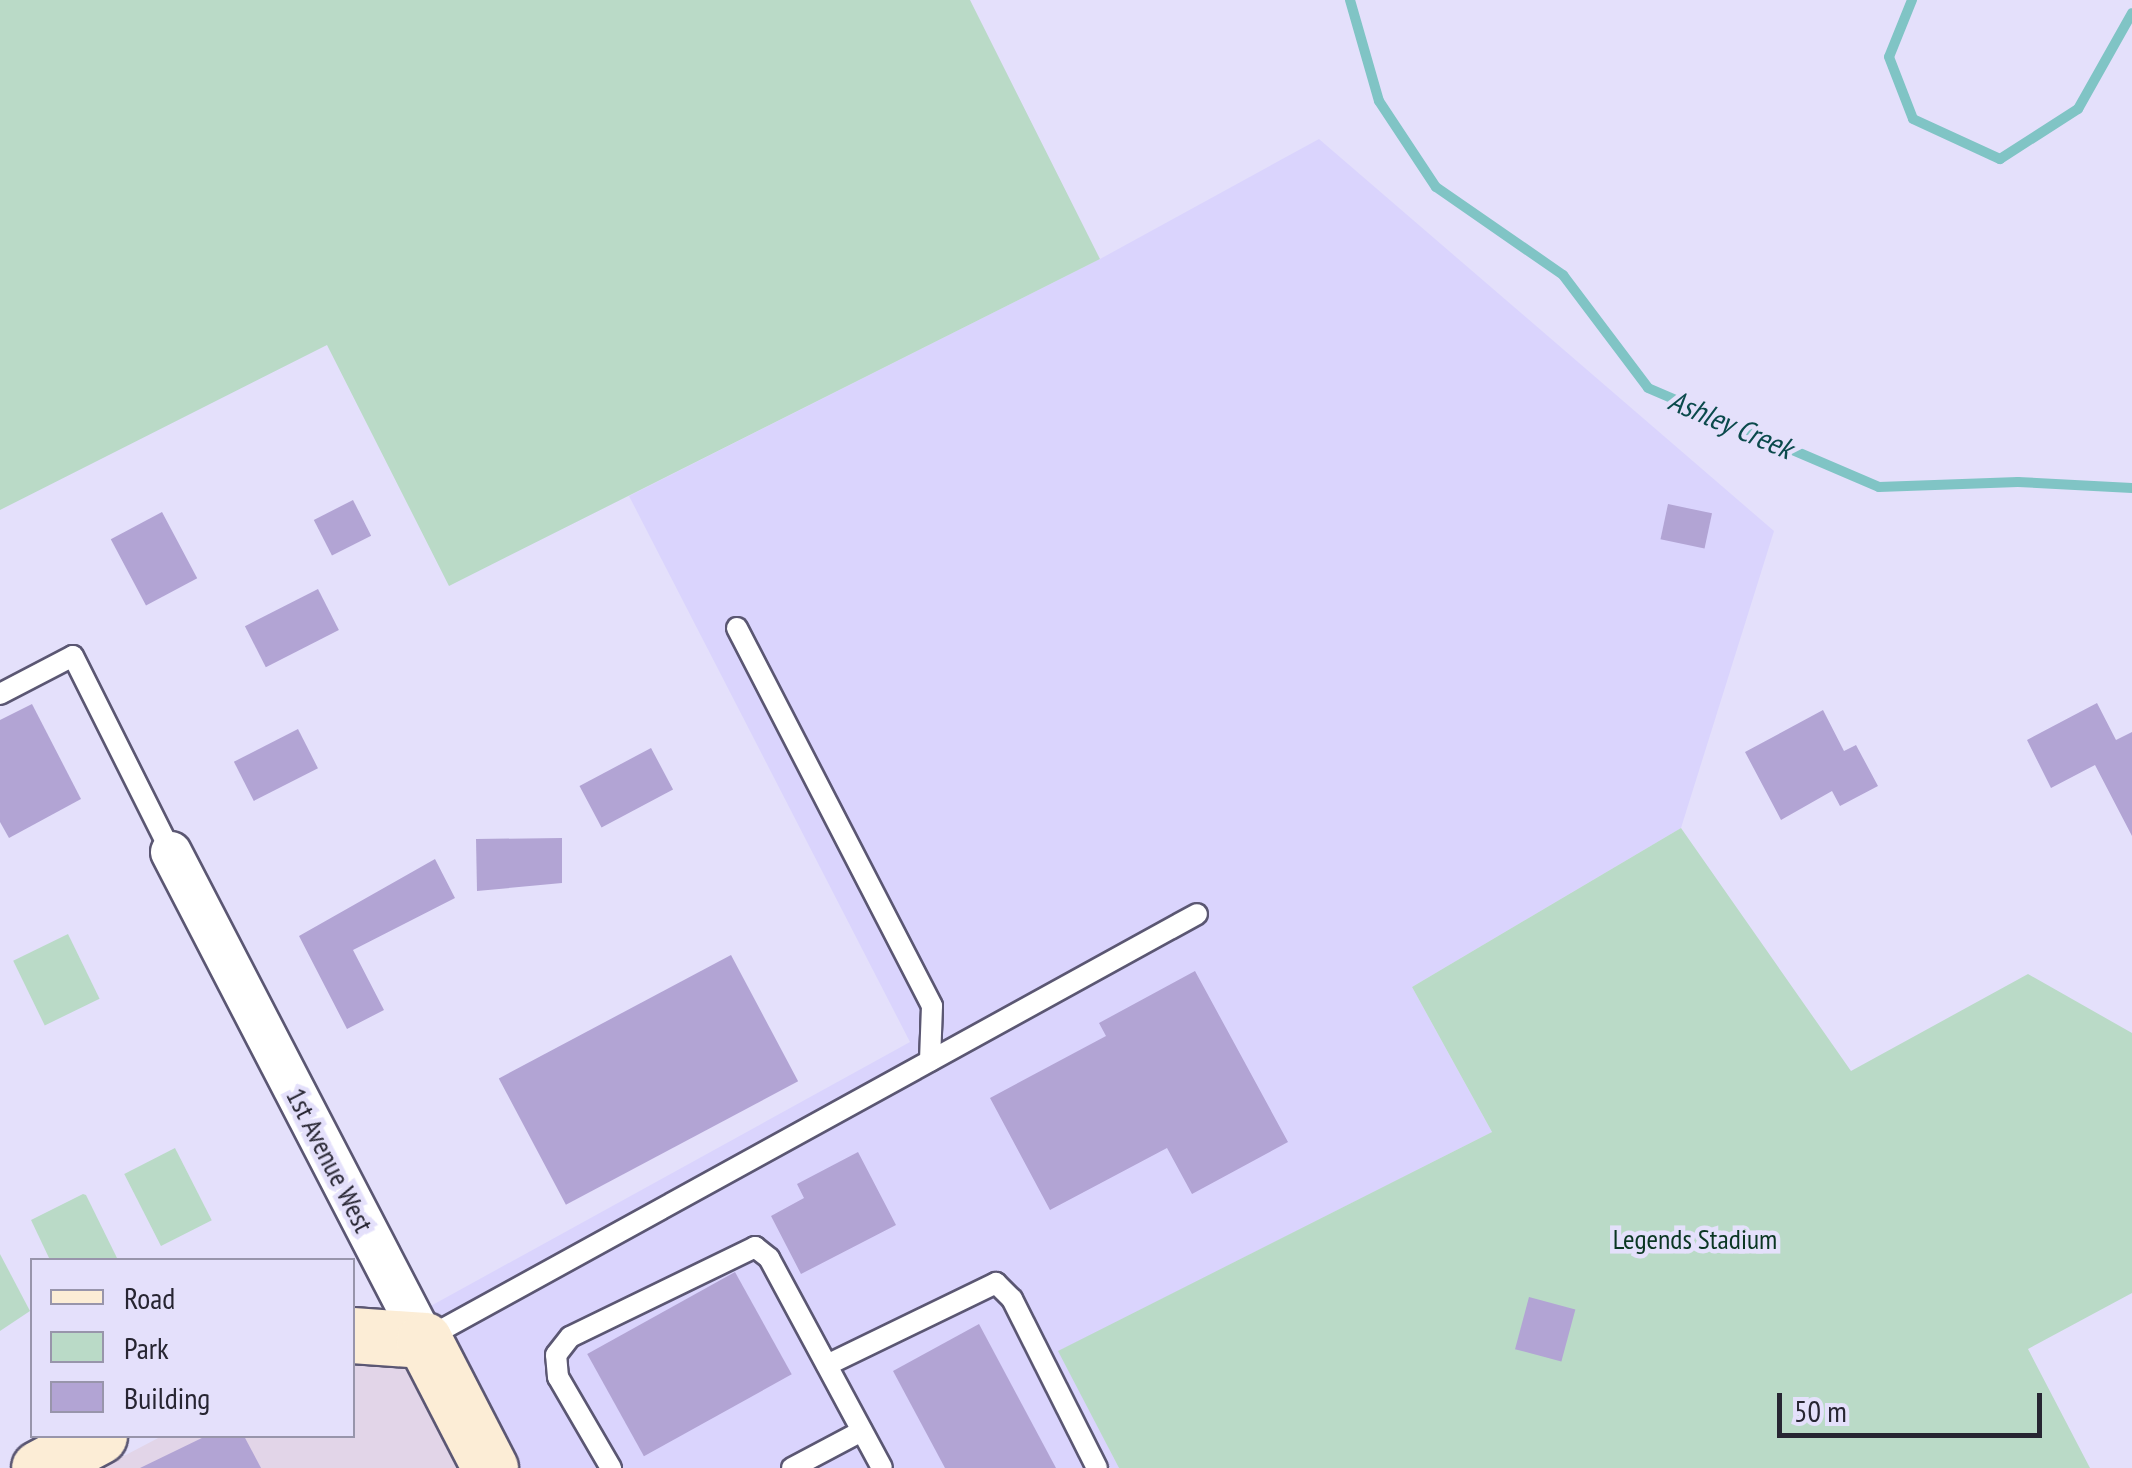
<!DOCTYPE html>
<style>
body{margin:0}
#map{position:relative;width:2132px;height:1468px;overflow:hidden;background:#e4e0fb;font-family:"PT Sans Narrow",sans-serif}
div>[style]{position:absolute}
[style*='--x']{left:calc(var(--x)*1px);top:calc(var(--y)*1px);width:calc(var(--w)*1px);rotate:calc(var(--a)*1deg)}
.commercial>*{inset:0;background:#e2d5e8}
.built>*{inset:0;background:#dad4fd}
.green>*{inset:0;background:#badac7;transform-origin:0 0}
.stream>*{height:10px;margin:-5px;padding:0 5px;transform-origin:5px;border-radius:5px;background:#80c4c5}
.building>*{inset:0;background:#b2a4d4;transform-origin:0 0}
.roads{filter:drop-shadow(2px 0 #5b5773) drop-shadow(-2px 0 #5b5773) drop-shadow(0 2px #5b5773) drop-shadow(0 -2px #5b5773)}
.lane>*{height:20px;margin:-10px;padding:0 10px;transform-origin:10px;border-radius:10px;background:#fff}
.street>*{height:40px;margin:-20px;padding:0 20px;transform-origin:20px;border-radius:20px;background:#fff}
.secondary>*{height:55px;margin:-27.5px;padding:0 27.5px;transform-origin:27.5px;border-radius:27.5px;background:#fcedd6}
span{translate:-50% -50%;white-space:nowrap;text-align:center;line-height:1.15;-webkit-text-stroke:9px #e4e0fb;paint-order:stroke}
.street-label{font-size:28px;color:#272532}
.park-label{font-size:28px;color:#0a3622}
.water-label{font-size:30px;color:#0b4a4c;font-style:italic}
.legend{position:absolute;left:30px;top:1258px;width:325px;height:180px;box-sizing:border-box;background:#e4e0fb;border:2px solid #9895ab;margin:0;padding:12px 18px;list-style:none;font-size:30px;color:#272532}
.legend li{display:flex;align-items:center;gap:20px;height:50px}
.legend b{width:50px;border:2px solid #9895ab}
.scale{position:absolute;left:1777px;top:1393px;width:265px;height:45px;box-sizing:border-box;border:5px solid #272532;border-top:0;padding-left:12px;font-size:30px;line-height:35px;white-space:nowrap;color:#272532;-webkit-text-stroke:8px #e4e0fb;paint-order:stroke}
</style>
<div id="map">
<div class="commercial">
<i style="clip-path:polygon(376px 1362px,411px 1364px,465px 1468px,101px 1468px,162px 1436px,352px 1436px,353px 1364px)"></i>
</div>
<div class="built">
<i style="clip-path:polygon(1319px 139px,1774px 531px,1681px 828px,1412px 987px,1492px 1132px,1059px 1351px,1119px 1468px,511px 1468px,427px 1308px,910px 1042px,629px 496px,1100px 259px)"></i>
</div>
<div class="green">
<i style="clip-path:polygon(0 0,970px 0,1100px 259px,449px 586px,327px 345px,0 510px)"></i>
<i style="clip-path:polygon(1681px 828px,1851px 1071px,2028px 974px,2132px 1033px,2132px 1293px,2028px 1349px,2090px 1468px,1119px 1468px,1058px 1351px,1492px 1132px,1412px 987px)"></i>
<i style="left:68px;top:934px;width:72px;height:61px;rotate:64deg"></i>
<i style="left:175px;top:1148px;width:81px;height:57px;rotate:63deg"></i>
<i style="clip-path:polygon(83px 1194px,86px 1195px,118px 1260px,50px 1260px,31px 1220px)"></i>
<i style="clip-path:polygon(0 1254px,30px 1311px,0 1331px)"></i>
</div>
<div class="stream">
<i style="--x:1350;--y:0;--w:105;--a:74"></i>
<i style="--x:1379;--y:101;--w:103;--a:56.5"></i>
<i style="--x:1436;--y:187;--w:155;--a:34.7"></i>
<i style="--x:1563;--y:275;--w:141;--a:53"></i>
<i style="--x:1648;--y:388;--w:251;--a:23.2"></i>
<i style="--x:1879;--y:487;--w:139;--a:-2.1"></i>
<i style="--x:2018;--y:482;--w:114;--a:3"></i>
<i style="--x:1912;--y:0;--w:61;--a:112"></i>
<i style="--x:1889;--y:57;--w:66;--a:68.8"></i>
<i style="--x:1913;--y:119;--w:96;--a:24.7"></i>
<i style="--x:2000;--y:159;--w:93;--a:-32.7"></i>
<i style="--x:2078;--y:109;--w:110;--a:-60.6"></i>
</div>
<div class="building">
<i style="left:353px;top:500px;width:40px;height:44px;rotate:63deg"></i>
<i style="left:1668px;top:504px;width:45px;height:36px;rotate:12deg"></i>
<i style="left:162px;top:512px;width:75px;height:58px;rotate:62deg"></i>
<i style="left:318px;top:589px;width:46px;height:82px;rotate:63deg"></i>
<i style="clip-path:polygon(2097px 703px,2116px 740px,2132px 732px,2132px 836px,2095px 765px,2051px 788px,2027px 740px)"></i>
<i style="clip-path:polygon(32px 704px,81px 799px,9px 838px,0 822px,0 720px)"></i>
<i style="clip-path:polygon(1823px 710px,1844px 751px,1856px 745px,1878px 786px,1840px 806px,1832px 791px,1781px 820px,1745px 752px)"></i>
<i style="left:298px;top:729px;width:44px;height:72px;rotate:63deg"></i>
<i style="left:651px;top:748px;width:47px;height:81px;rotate:62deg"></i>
<i style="clip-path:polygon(562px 838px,562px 883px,477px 891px,476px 839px)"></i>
<i style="clip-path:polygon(435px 859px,455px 898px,353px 950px,384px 1010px,347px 1029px,299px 936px)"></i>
<i style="left:731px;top:955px;width:143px;height:263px;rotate:62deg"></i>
<i style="clip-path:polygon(1195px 971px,1288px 1142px,1192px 1194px,1167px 1148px,1050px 1210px,990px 1098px,1106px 1036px,1099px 1023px)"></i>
<i style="clip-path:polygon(858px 1152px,896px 1225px,801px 1274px,771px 1216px,804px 1198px,797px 1184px)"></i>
<i style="left:735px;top:1272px;width:117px;height:169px;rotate:61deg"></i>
<i style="left:1529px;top:1297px;width:48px;height:54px;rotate:15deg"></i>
<i style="clip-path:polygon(979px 1324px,1056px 1468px,945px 1468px,893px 1371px)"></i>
<i style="clip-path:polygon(206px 1436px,244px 1436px,261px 1468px,140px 1468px)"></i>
</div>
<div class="roads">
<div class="lane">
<i style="--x:737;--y:628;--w:425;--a:62.7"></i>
<i style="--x:932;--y:1006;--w:55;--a:92.1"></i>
<i style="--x:0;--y:694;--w:82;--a:-27.5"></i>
<i style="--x:73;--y:656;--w:219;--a:63.4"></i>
<i style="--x:425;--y:1339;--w:881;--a:-28.83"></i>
<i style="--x:827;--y:1365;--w:188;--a:-25.9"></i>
<i style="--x:996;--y:1283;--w:23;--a:45"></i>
<i style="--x:1012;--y:1299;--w:189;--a:63.3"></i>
<i style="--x:611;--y:1468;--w:105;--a:-120.2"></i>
<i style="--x:558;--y:1377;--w:22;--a:-95"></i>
<i style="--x:556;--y:1355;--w:23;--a:-52"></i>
<i style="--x:570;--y:1337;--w:206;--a:-25.9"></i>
<i style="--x:755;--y:1247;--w:18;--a:38"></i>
<i style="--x:769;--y:1258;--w:238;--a:61.7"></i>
<i style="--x:792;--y:1468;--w:79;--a:-27.9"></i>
</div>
<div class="street">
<i style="--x:171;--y:852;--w:550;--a:62.6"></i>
</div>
<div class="secondary">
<i style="--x:352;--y:1335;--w:72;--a:4"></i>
<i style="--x:424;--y:1340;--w:144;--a:62.7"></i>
<i style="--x:39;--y:1468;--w:68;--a:-28.1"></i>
</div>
</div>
<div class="street-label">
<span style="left:330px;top:1160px;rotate:63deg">1st Avenue West</span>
</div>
<div class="park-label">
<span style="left:1695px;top:1239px">Legends Stadium</span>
</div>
<div class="water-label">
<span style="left:1731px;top:424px;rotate:23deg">Ashley Creek</span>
</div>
<ul class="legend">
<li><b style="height:12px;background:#fcedd6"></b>Road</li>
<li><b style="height:28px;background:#badac7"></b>Park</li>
<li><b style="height:28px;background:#b2a4d4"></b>Building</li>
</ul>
<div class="scale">50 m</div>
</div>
